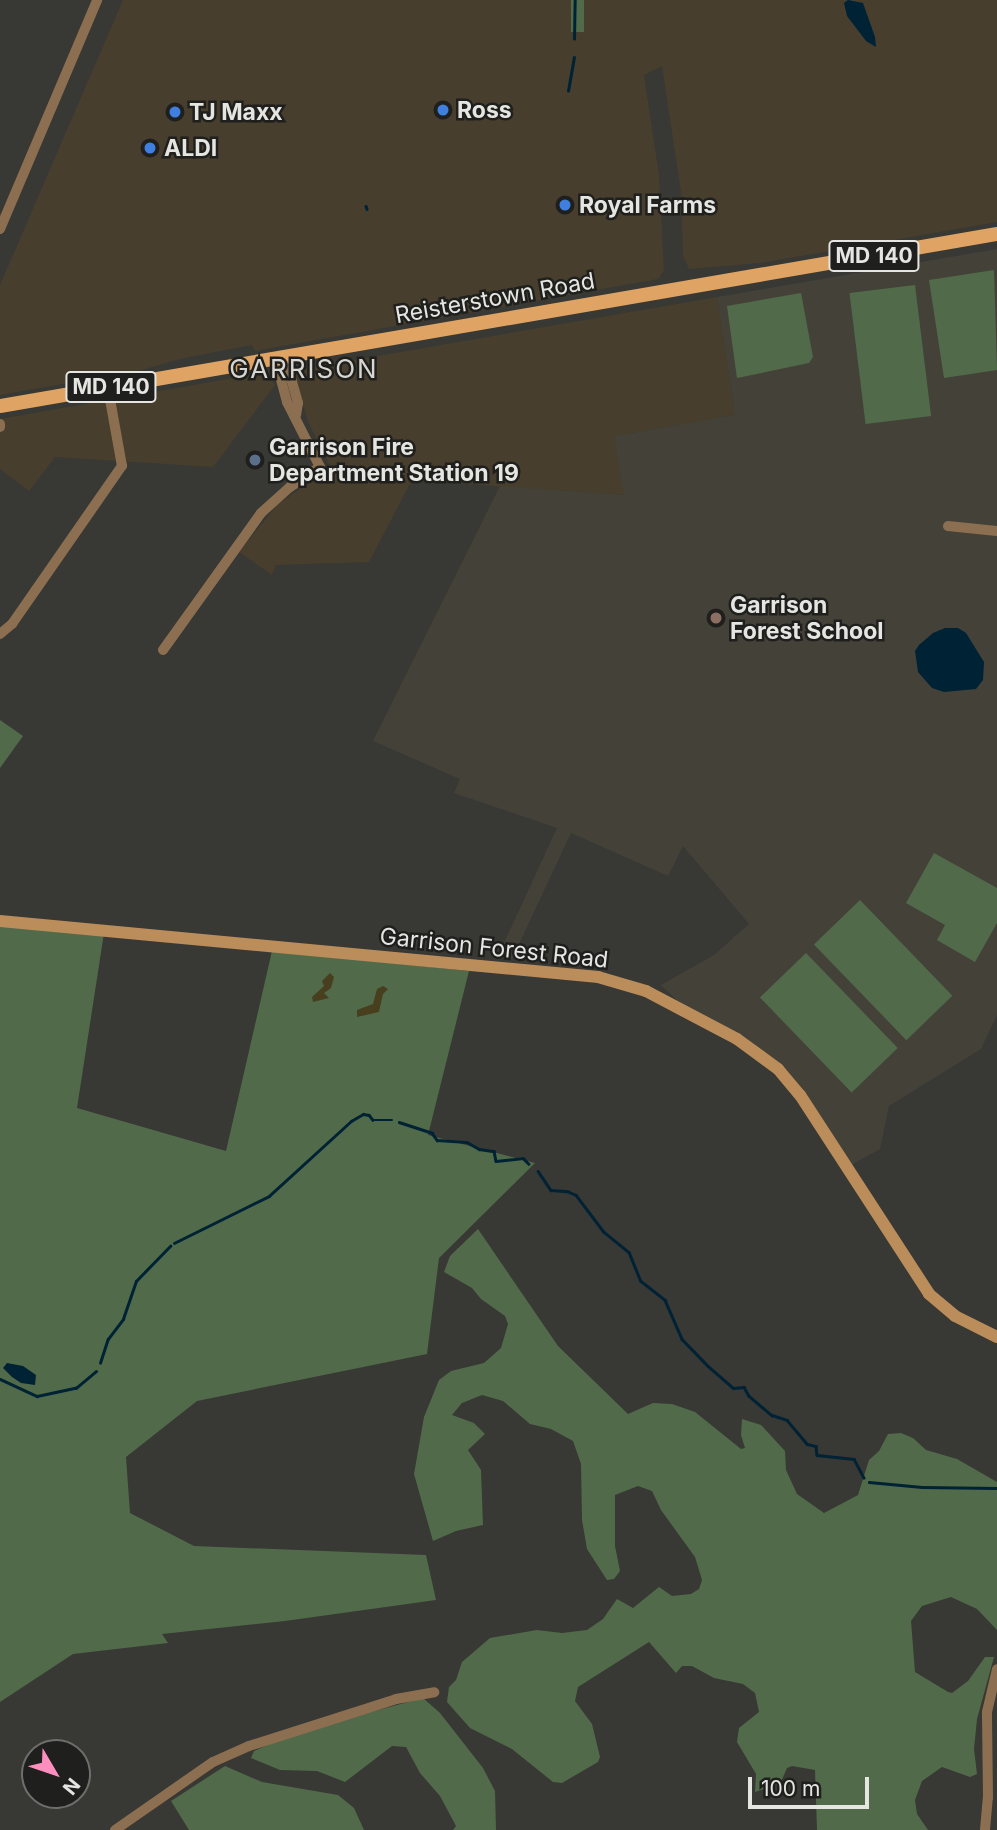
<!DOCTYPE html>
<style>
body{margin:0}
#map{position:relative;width:997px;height:1830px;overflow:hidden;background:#383834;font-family:Inter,sans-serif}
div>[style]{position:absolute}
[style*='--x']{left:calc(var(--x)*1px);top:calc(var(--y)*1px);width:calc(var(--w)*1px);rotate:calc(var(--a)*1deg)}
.commercial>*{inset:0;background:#473e2d}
.built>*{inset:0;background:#444238}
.green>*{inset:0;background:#516b4a;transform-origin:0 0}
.sand>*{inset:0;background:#483f1f}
.water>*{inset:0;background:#002235}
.stream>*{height:2.5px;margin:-1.25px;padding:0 1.25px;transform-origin:1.25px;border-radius:1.25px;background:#002235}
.street>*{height:10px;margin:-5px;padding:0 5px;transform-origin:5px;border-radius:5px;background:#8c6f50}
.secondary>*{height:12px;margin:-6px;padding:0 6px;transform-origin:6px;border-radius:6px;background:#bb8d5b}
.primary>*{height:14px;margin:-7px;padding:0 7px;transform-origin:7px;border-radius:7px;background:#dfa463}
.dots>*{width:19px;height:19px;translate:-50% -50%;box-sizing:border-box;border:4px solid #1f1f1d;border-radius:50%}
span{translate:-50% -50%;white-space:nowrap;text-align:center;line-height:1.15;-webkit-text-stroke:5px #1f1f1d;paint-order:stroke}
.shield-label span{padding:2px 5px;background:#1f1f1d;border:2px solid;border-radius:5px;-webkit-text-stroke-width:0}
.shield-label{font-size:21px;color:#e5e5e2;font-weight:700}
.poi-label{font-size:23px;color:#e5e5e2;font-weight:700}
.left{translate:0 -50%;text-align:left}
.street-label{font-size:23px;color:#e5e5e2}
.quarter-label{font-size:26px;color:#d7d6d1;letter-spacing:2px}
.north{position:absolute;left:21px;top:1739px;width:70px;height:70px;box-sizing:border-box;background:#1f1f1d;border:2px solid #6e6e6c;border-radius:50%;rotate:129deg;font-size:19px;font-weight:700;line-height:28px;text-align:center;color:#e5e5e2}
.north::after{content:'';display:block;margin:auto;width:24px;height:32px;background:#fe8ebd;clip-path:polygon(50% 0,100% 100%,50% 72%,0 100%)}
.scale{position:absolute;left:748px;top:1777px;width:121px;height:32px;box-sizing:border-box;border:4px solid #e5e5e2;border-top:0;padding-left:9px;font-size:21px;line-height:24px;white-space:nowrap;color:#e5e5e2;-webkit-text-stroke:5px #1f1f1d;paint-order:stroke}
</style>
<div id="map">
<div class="commercial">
<i style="clip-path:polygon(123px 0,997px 0,997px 222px,761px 263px,689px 269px,683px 256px,681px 192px,662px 66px,644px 75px,659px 175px,664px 271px,658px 279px,255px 351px,252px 345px,180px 359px,142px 370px,0 395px,0 285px)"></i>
<i style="clip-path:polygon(717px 297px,735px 415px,614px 436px,625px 495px,412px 480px,369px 562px,276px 565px,272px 575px,239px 552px,278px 504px,331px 468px,308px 422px,295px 377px,297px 370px)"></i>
<i style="clip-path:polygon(256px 374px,269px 374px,275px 385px,213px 467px,55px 457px,29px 491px,0 469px,0 419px)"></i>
</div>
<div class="built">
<i style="clip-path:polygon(997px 249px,997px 1015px,981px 1049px,889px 1106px,880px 1149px,851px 1165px,804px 1093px,678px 1001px,661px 985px,714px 955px,749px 924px,683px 846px,668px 876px,571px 833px,512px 959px,497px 958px,557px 828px,454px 793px,460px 779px,373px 741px,500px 486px,624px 495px,614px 436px,735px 415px,717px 297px)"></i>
</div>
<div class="green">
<i style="left:571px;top:0;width:13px;height:32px"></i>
<i style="clip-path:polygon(994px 270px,997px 370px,944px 378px,929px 280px)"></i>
<i style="left:915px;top:285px;width:132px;height:66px;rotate:83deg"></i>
<i style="clip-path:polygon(801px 293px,813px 357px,809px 363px,737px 378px,727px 306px)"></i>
<i style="clip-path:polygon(0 720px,23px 736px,0 768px)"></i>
<i style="clip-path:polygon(934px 853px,997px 888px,997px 923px,975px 962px,937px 940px,945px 925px,906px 903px)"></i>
<i style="left:860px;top:900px;width:133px;height:64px;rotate:46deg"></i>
<i style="clip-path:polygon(0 925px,104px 933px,77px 1108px,226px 1151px,272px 951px,469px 971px,428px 1135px,535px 1163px,439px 1258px,427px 1354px,197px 1401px,126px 1457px,130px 1513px,194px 1546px,426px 1555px,436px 1600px,285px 1621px,162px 1634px,168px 1643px,73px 1654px,0 1702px)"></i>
<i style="left:806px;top:953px;width:132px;height:64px;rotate:46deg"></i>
<i style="clip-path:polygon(478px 1229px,558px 1346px,628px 1414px,653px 1403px,672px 1404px,695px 1412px,741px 1449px,745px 1448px,741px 1435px,742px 1419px,761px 1425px,785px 1451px,786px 1470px,797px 1494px,824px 1513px,858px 1495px,869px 1460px,879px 1451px,888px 1434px,901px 1433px,913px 1438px,926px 1450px,957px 1459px,997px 1482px,997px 1630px,977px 1609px,951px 1597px,922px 1606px,911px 1621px,915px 1672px,948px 1692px,952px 1693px,968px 1681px,985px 1657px,994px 1657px,977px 1719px,974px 1749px,977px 1774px,970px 1777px,942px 1767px,922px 1781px,915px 1800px,917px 1814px,928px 1830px,817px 1830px,815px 1770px,792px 1766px,787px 1768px,780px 1784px,755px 1792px,756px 1774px,737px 1742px,739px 1728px,759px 1712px,755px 1693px,743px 1684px,714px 1678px,692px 1666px,682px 1666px,676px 1673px,649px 1642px,578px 1687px,575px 1701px,592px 1724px,600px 1757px,598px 1762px,562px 1783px,553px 1782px,512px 1749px,470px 1728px,447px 1702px,449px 1687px,456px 1680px,462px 1662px,490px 1638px,537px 1630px,562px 1633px,587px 1630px,603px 1619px,617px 1599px,633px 1608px,659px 1587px,672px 1596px,691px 1594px,699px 1589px,702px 1580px,695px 1557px,661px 1510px,652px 1491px,638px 1486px,615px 1495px,615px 1546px,620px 1571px,614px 1579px,607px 1580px,587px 1549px,582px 1520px,581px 1464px,573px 1441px,551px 1429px,530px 1424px,503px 1401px,482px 1395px,462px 1403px,452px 1415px,474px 1423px,485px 1434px,468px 1450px,481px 1470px,483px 1525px,456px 1531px,433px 1541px,414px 1474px,424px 1417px,439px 1380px,451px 1371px,484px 1363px,501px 1348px,508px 1324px,505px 1316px,481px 1299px,472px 1288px,444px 1272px,450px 1256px)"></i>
<i style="clip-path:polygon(423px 1698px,440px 1713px,483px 1768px,495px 1791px,496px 1830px,453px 1830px,456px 1826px,440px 1796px,420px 1773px,406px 1747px,392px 1746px,345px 1782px,317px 1771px,280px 1770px,251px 1758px,254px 1751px,300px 1731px)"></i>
<i style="clip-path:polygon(225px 1766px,262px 1782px,338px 1795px,354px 1808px,364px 1830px,189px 1830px,171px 1801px)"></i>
</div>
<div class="sand">
<i style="clip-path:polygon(330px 973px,334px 977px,331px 988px,324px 993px,329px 998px,313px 1002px,312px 997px,324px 986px,322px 981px)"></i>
<i style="clip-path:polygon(383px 986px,388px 989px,383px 994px,379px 1012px,357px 1017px,357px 1010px,373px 1004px,377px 989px)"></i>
</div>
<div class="water">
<i style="clip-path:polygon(848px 0,863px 3px,875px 37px,876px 47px,866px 41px,847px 16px,844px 3px)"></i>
<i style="clip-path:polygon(945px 628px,958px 628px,966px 633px,984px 662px,983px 680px,976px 689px,944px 692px,932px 688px,918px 672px,915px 651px,919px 645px,933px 633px)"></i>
<i style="clip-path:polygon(7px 1363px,23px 1366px,36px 1375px,35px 1385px,21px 1383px,12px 1377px,3px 1368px)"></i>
</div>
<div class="stream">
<i style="--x:574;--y:39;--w:39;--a:-89"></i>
<i style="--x:568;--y:91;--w:34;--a:-80"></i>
<i style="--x:366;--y:206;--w:3;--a:72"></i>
<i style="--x:399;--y:1122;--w:35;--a:18"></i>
<i style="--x:432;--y:1133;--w:9;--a:54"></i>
<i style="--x:437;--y:1140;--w:30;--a:4"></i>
<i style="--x:467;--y:1142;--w:14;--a:30"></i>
<i style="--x:479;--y:1149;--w:15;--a:8"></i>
<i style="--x:494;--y:1151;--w:10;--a:79"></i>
<i style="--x:496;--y:1161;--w:27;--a:-6"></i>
<i style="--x:523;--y:1158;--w:8;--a:45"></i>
<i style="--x:538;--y:1171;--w:23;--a:56"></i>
<i style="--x:551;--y:1190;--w:16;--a:4"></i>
<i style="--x:567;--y:1191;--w:10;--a:24"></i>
<i style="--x:576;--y:1195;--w:46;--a:52.9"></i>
<i style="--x:604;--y:1232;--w:32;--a:39"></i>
<i style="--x:629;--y:1252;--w:31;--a:68"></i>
<i style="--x:641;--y:1281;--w:31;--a:38"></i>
<i style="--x:665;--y:1300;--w:43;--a:66.4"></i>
<i style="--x:682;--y:1339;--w:37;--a:46"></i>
<i style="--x:708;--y:1366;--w:33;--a:41"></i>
<i style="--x:733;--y:1388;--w:11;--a:-5"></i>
<i style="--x:744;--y:1387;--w:10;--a:61"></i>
<i style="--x:749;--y:1396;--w:30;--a:40"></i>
<i style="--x:772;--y:1415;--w:16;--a:18"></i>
<i style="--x:787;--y:1420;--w:31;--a:50"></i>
<i style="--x:807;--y:1444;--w:9;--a:13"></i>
<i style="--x:816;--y:1446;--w:9;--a:84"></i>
<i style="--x:817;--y:1455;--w:37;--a:6"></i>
<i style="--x:854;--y:1459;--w:21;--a:62"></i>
<i style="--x:174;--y:1243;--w:106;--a:-26.3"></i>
<i style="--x:269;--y:1196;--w:111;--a:-42.4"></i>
<i style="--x:351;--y:1121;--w:14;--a:-30"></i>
<i style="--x:363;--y:1114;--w:6;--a:9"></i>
<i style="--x:369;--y:1115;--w:6;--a:51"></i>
<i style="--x:373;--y:1120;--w:19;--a:0"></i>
<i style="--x:100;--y:1363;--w:25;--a:-72"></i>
<i style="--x:108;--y:1339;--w:25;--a:-53"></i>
<i style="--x:123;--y:1319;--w:40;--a:-71.1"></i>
<i style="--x:136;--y:1281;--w:49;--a:-45.8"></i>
<i style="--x:0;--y:1379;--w:41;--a:24.7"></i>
<i style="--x:37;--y:1396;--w:40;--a:-12"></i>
<i style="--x:76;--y:1388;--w:26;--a:-40"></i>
<i style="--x:869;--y:1482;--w:53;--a:5.4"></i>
<i style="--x:922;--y:1487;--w:75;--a:0.8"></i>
</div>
<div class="street">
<i style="--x:0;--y:229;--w:249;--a:-67"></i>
<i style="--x:285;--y:357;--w:48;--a:74.2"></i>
<i style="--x:298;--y:403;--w:12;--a:99"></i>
<i style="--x:0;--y:424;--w:3;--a:90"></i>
<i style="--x:948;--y:526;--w:49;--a:5.8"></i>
<i style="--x:0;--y:634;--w:16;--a:-40"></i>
<i style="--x:12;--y:624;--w:193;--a:-55.2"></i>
<i style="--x:122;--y:466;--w:79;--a:-100.2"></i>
<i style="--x:163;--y:650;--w:168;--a:-54.4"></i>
<i style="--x:261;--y:513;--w:39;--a:-42"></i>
<i style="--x:290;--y:487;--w:36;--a:-34"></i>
<i style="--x:320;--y:467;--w:73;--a:-116.9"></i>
<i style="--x:287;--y:402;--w:31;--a:-105"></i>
<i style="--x:279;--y:372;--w:16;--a:-68"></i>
<i style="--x:115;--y:1830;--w:119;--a:-34.8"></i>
<i style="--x:213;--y:1762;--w:39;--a:-24"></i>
<i style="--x:249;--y:1746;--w:154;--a:-17.7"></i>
<i style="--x:396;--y:1699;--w:39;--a:-10"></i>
<i style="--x:985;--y:1830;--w:32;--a:-85"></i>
<i style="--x:988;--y:1798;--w:86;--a:-90.7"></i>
<i style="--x:987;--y:1712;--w:44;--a:-76.9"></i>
</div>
<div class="secondary">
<i style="--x:0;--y:921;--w:601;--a:5.35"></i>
<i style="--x:598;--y:977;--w:50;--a:16.3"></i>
<i style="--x:646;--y:991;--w:103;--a:27.8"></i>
<i style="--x:737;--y:1039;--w:51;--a:36.2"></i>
<i style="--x:778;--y:1069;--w:34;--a:50"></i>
<i style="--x:800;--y:1095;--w:237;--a:57"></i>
<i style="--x:929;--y:1294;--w:34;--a:40"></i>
<i style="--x:955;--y:1316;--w:47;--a:26.6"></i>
</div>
<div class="primary">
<i style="--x:0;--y:406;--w:1012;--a:-9.79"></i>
</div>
<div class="dots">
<i style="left:443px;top:110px;background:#3f7fe0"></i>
<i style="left:175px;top:112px;background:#3f7fe0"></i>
<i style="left:150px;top:148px;background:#3f7fe0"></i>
<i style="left:565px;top:205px;background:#3f7fe0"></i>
<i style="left:255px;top:460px;background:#5c6f8a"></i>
<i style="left:716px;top:618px;background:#8d6e63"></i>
</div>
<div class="shield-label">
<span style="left:874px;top:256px">MD 140</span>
<span style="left:111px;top:387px">MD 140</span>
</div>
<div class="poi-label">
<span class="left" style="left:457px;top:110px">Ross</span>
<span class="left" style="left:189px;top:112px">TJ Maxx</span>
<span class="left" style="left:164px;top:148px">ALDI</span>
<span class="left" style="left:579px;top:205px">Royal Farms</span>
<span class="left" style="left:269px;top:460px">Garrison Fire<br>Department Station 19</span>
<span class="left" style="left:730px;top:618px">Garrison<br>Forest School</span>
</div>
<div class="street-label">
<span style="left:495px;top:298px;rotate:-10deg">Reisterstown Road</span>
<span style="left:494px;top:948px;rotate:6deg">Garrison Forest Road</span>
</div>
<div class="quarter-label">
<span style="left:304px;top:369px">GARRISON</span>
</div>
<div class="north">N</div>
<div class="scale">100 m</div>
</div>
